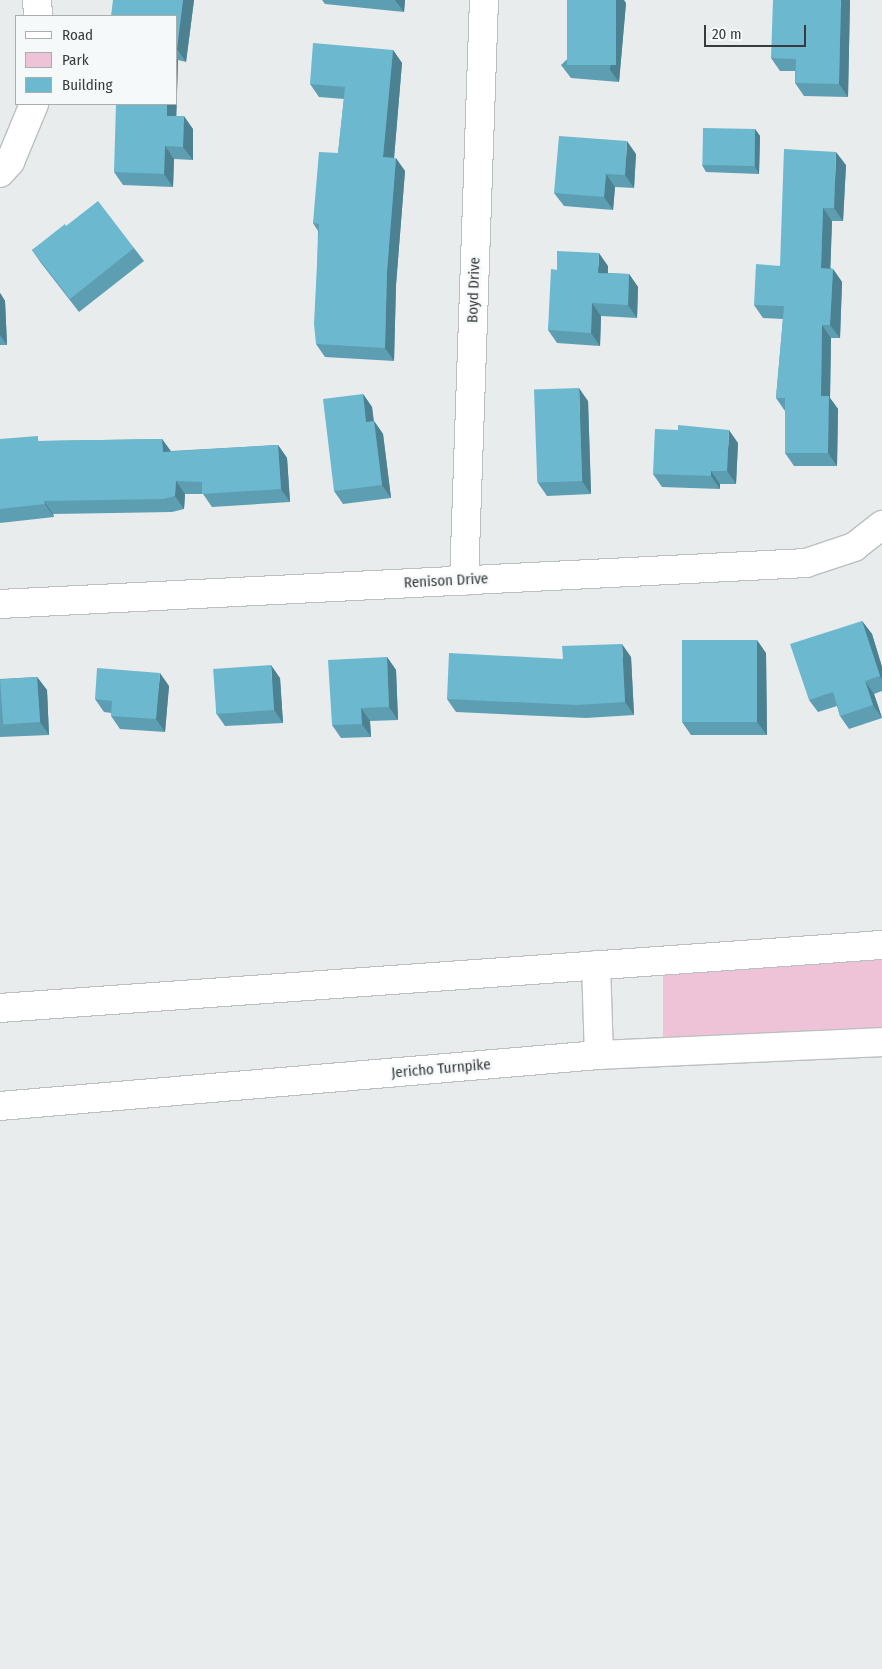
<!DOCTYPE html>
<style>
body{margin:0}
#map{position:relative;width:882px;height:1669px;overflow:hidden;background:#e8eced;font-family:"Fira Sans Condensed",sans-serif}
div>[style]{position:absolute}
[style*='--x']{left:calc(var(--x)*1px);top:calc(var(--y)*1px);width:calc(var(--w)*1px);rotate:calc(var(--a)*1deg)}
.green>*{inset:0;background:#eec2d7;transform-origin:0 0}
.roads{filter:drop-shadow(1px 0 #bbbfc0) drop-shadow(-1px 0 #bbbfc0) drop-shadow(0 1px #bbbfc0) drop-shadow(0 -1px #bbbfc0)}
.minor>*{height:28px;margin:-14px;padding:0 14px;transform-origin:14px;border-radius:14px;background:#fff}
.major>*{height:28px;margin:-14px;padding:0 14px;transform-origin:14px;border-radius:14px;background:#fff}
.wall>*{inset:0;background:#5d9eb2}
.shaded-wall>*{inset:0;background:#4c8191}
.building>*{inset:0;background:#6cb8cf;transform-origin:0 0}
span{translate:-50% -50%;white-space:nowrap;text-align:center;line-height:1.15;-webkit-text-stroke:4.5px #f5f9fa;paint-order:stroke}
.street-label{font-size:15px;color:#393a3b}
.legend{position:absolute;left:15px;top:15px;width:162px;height:90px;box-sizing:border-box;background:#f5f9fa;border:1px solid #aaadae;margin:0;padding:6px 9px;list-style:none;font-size:15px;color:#393a3b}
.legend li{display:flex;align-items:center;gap:10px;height:25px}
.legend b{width:25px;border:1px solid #aaadae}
.scale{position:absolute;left:704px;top:25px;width:102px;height:22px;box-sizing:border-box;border:2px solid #393a3b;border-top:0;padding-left:6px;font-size:15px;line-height:18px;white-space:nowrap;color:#393a3b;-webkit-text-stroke:4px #f5f9fa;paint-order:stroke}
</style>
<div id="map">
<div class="green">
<i style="left:882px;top:945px;width:97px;height:219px;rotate:90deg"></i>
</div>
<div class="roads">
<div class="minor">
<i style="--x:37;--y:0;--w:16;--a:86"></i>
<i style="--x:0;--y:173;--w:15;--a:-48"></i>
<i style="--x:10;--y:162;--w:63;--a:-67.5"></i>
<i style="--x:464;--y:581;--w:581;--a:-88.03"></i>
<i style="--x:0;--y:604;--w:807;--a:-2.91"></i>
<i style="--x:806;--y:563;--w:51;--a:-18.4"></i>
<i style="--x:854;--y:547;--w:36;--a:-38"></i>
</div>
<div class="major">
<i style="--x:596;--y:965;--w:90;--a:88.1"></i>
<i style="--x:0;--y:1008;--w:884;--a:-4.09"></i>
<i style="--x:0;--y:1106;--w:601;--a:-4.87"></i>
<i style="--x:599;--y:1055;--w:283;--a:-2.6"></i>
</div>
</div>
<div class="wall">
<i style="clip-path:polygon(113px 0,194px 0,186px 62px,178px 60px,176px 116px,193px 129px,193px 160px,174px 159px,173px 187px,123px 185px,114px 172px,176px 104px,176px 16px)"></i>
<i style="clip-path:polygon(322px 0,405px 0,404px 12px,325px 4px)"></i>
<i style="clip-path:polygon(850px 0,848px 97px,804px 96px,795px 83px,795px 71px,780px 71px,771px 58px)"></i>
<i style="clip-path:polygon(626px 3px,619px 82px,571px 78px,561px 65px)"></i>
<i style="clip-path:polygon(393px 50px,402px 63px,394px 158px,405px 171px,396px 285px,394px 361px,325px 357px,316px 344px,318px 231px,313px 223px,338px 153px,344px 99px,319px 97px,310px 84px)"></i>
<i style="clip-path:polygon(755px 129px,760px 136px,759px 174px,706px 172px,702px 165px)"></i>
<i style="clip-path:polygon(636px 154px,634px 188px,615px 187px,613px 210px,564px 206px,554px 193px)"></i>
<i style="clip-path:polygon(846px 165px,843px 221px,832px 221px,830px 268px,833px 269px,842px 282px,840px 338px,831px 338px,830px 398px,838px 409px,837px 466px,794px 466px,785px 453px,785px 411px,776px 398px,783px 319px,763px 318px,754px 305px)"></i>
<i style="clip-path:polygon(66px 226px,134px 248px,144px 261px,79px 312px,41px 263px,32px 250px)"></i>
<i style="clip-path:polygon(608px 266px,608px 273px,629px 274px,638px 287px,637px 318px,601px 316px,600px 346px,557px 343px,548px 330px,557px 270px)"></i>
<i style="clip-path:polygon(0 293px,5px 301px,7px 345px,0 345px)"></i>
<i style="clip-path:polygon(363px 394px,372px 407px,374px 421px,383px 434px,391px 498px,343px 504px,334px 491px)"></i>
<i style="clip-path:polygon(588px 401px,591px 494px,547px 496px,538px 483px)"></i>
<i style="clip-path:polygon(0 439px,41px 441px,162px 439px,171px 451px,278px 445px,287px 458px,290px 502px,212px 507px,203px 494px,185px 494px,184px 509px,172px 512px,53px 514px,54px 517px,0 523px)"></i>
<i style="clip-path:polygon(738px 443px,736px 484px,720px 484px,720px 489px,662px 487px,653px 474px)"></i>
<i style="clip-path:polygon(862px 621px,872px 634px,882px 667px,882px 691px,874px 694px,882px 718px,849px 729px,840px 716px,837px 706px,818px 712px,809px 700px)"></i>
<i style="clip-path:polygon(766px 653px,767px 735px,691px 735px,682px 722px)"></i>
<i style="clip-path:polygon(387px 657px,396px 670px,398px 720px,370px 721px,371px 737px,341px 738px,332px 725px)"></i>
<i style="clip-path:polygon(631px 657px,634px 715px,586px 718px,456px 712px,447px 699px,563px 659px)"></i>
<i style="clip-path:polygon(37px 677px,47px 690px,49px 735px,0 737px,0 679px)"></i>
<i style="clip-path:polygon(280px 678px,283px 723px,225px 726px,216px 713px)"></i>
<i style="clip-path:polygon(169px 686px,165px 732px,120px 729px,111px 716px,111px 713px,104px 712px,95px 699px)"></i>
</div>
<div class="shaded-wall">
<i style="clip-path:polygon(183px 0,194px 0,186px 62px,177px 49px)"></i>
<i style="clip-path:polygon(395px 0,405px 0,404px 12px)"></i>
<i style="clip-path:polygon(616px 0,624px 0,626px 3px,619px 82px,610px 70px)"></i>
<i style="clip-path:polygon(841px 0,850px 0,848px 97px,839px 84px)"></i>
<i style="clip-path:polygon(393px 50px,402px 63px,393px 170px,383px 157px)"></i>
<i style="clip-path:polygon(176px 58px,178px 60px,176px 129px,167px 116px,167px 104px,176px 104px)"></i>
<i style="clip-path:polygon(184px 116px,193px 129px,193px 160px,183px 147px)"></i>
<i style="clip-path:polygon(755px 129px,760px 136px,759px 174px,755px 167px)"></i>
<i style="clip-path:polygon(627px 141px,636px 154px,634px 188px,625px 175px)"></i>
<i style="clip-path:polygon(165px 146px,174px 159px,173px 187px,164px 174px)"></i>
<i style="clip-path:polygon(836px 152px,846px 165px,843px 221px,834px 208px)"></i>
<i style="clip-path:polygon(396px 158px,405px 171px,396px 285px,394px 361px,385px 348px,387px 272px)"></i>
<i style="clip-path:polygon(606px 174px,615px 187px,613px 210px,604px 197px)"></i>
<i style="clip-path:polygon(823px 208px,832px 221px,830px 281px,821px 268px)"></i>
<i style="clip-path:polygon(599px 253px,608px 266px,607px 286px,598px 273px)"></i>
<i style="clip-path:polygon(833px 269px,842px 282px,840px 338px,830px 325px)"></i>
<i style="clip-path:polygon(629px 274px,638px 287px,637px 318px,628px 305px)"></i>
<i style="clip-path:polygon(0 293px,5px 301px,7px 345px,0 335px)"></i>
<i style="clip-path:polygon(592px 303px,601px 316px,600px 346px,591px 333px)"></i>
<i style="clip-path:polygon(822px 325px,831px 338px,830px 398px,838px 409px,837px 466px,828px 453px,821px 396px)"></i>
<i style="clip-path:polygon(579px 388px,588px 401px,591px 494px,582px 481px)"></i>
<i style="clip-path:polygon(363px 394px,372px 407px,375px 435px,366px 422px)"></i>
<i style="clip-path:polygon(374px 421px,383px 434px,391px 498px,382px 485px)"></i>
<i style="clip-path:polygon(729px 430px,738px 443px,736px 484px,727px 471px)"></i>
<i style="clip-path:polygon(162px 439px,171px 452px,163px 452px)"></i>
<i style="clip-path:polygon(278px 445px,287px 458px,290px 502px,281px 489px)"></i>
<i style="clip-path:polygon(711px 471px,720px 484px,720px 489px,711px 476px)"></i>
<i style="clip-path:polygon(176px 481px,185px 494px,184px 509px,175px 496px)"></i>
<i style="clip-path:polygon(44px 501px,53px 514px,54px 517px,45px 504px)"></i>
<i style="clip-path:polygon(862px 621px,872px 634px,882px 667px,882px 679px,880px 676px)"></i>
<i style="clip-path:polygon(757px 640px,766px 653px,767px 735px,757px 722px)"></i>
<i style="clip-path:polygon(622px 644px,631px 657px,634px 715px,625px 702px)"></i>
<i style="clip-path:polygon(387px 657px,396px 670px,398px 720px,389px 707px)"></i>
<i style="clip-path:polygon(271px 665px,280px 678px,283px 723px,274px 710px)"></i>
<i style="clip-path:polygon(160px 673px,169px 686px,165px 732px,156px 719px)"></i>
<i style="clip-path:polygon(37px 677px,47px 690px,49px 735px,40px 722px)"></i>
<i style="clip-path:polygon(865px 681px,874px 694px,882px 718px,873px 705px)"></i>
<i style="clip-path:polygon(361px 708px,370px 721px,371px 737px,362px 724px)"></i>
</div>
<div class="building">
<i style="clip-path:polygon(113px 0,183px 0,177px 49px,176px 16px,111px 16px)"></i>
<i style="left:567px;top:0;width:49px;height:65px"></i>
<i style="clip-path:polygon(773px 0,841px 0,839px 84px,795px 83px,796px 59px,771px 58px)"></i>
<i style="clip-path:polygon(313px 43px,393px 50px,383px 157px,396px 158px,387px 272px,385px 348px,316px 344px,314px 324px,319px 224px,313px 223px,319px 152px,338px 153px,345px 87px,310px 84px)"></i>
<i style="clip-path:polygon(116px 104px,167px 104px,167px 116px,184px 116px,183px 147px,165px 146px,164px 174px,114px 172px)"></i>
<i style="left:703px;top:128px;width:52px;height:37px;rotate:1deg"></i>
<i style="clip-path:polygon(559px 136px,627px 141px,625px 175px,606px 174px,604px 197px,554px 193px)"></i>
<i style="clip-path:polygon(784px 149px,836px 152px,834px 208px,823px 208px,821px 268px,833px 269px,830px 325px,822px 325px,821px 396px,829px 396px,828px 453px,785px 453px,785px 398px,776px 398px,784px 306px,754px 305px,756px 264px,780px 266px)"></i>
<i style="clip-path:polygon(98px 201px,134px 248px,70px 299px,32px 250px,65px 224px,66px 226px)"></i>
<i style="clip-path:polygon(557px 251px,599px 253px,598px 273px,629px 274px,628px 305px,592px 303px,591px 333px,548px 330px,551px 269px,557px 270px)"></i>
<i style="left:579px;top:388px;width:93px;height:45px;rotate:88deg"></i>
<i style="clip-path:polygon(363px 394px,366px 422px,374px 421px,382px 485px,334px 491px,323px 399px)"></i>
<i style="clip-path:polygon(678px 425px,729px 430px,727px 471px,711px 471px,711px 476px,653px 474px,655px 429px,678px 430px)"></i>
<i style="clip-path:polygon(38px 436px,38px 441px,162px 439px,163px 452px,278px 445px,281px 489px,202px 494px,202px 482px,176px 481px,175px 496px,163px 499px,44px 501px,45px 504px,0 509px,0 439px)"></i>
<i style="clip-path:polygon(862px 621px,880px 676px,865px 681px,873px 705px,840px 716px,833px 692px,809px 700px,790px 644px)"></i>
<i style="left:682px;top:640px;width:75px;height:82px"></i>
<i style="clip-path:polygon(622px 644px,625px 702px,577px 705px,447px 699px,449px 653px,563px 659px,562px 646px)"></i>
<i style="clip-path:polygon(387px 657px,389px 707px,361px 708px,362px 724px,332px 725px,328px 660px)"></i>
<i style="left:271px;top:665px;width:45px;height:58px;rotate:86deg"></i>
<i style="clip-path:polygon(97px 668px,160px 673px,156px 719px,111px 716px,112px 701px,95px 699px)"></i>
<i style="left:37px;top:677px;width:45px;height:37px;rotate:86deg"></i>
</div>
<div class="street-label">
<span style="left:474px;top:290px;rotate:-88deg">Boyd Drive</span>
<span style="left:446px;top:581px;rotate:-3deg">Renison Drive</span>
<span style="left:441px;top:1069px;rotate:-5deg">Jericho Turnpike</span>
</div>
<ul class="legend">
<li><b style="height:6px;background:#fff"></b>Road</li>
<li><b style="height:14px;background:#eec2d7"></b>Park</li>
<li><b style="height:14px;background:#6cb8cf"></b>Building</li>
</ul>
<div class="scale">20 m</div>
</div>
